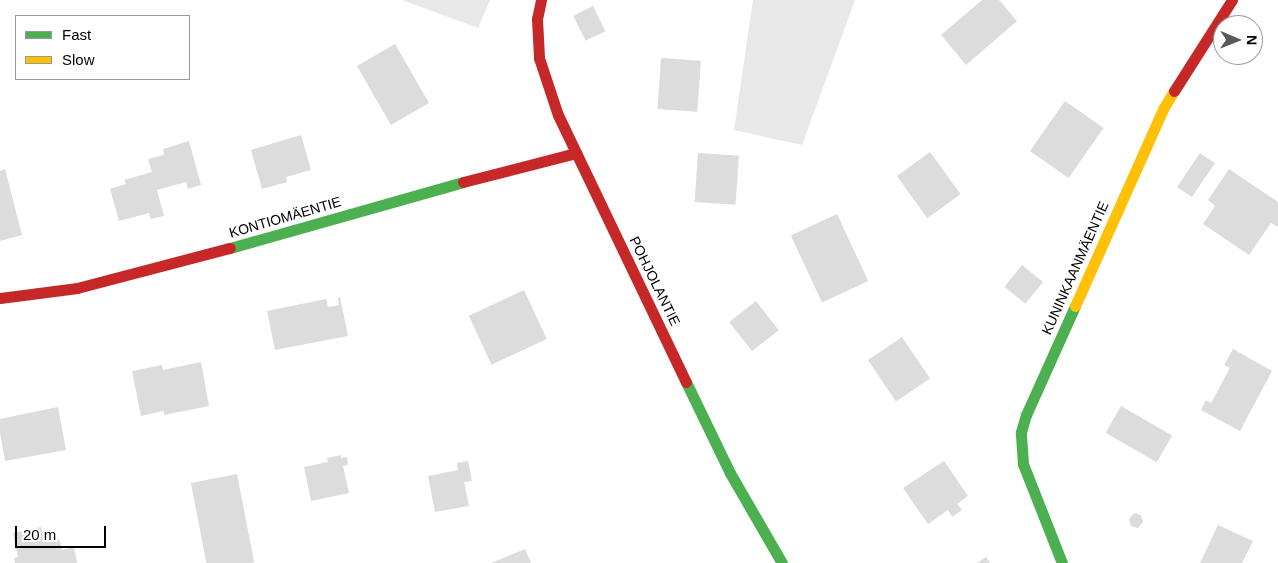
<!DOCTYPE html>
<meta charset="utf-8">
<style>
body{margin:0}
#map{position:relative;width:1278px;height:563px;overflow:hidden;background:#fff;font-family:Arial,sans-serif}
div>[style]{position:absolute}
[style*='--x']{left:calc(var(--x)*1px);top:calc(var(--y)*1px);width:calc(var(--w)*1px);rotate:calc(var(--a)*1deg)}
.green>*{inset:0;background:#e8e8e8}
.building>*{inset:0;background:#dcdcdc;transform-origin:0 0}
.fast>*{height:11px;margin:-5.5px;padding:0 5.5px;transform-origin:5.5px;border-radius:5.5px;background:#4caf50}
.slow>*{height:11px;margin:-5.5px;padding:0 5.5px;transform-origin:5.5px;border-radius:5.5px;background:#ffc107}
.jam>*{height:11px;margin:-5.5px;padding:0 5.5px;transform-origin:5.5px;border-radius:5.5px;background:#c62828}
span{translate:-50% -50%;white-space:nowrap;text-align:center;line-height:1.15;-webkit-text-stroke:4px #fff;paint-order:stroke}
.street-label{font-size:14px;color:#000}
.legend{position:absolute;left:15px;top:15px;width:175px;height:65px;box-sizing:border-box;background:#fff;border:1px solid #999;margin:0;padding:6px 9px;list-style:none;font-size:15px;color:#000}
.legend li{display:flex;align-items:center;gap:10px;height:25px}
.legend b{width:25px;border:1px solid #999}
.north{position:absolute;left:1213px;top:15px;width:50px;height:50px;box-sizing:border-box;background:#fff;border:1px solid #999;border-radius:50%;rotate:91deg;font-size:14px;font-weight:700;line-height:20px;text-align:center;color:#000}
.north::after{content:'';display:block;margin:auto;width:18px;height:22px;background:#595959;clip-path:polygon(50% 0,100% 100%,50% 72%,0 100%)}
.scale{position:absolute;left:15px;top:526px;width:91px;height:22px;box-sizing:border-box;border:2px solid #000;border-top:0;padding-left:6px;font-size:15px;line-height:18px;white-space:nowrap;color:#000;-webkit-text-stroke:4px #fff;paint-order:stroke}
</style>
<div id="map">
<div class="green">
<i style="clip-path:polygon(402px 0,490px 0,478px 28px)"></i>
<i style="clip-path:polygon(753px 0,855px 0,802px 145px,734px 130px)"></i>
</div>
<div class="building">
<i style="clip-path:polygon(982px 0,999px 0,1017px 21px,966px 65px,941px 35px)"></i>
<i style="left:593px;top:6px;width:28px;height:22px;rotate:64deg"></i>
<i style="left:395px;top:44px;width:68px;height:44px;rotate:60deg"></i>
<i style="left:661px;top:58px;width:40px;height:51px;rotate:4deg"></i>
<i style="left:1065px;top:101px;width:47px;height:61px;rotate:35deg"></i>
<i style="clip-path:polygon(301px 135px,311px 170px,286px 177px,287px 182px,262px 189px,251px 150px)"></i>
<i style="clip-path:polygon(189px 141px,201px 185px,188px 189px,186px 182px,157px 190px,164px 216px,151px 219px,149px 213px,119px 221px,110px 189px,126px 184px,124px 180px,152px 172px,148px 159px,164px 155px,163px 149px)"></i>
<i style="left:930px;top:152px;width:52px;height:41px;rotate:54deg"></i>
<i style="left:698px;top:153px;width:41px;height:49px;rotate:4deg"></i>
<i style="left:1200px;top:153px;width:18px;height:41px;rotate:34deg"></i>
<i style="clip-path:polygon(5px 169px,22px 235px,0 241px,0 171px)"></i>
<i style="clip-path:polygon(1229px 169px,1278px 202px,1278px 227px,1271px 223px,1249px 255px,1203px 224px,1215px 206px,1208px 200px)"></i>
<i style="left:837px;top:214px;width:74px;height:51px;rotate:65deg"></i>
<i style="left:1022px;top:265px;width:27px;height:28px;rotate:39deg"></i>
<i style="left:524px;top:290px;width:54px;height:61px;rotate:65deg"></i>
<i style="clip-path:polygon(338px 297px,340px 297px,348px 336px,275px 350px,267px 311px,326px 299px,328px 307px,339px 305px)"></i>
<i style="left:756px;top:301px;width:37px;height:34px;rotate:52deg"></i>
<i style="left:902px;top:337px;width:50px;height:41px;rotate:56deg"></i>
<i style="clip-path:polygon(1233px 349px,1272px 371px,1240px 431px,1201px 410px,1206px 400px,1211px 403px,1230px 368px,1224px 365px)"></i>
<i style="clip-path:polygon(201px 362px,209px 406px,164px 415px,164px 411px,141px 416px,132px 371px,162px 365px,163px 370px)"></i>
<i style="left:1121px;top:406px;width:59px;height:31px;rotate:30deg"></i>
<i style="clip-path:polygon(58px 407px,66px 450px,5px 461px,0 433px,0 419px)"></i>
<i style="clip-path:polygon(341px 455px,341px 458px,347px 457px,348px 465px,343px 466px,349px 493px,311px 501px,304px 467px,328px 462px,327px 458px)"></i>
<i style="clip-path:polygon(468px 461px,472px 481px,464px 482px,469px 506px,435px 512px,428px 476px,458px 470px,457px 463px)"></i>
<i style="clip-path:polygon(944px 461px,968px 496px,957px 504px,962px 510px,952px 517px,948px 510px,928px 524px,903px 488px)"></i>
<i style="left:237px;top:474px;width:90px;height:47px;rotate:79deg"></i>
<i style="clip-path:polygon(1134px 513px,1141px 515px,1143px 522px,1138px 528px,1131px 526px,1129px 519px)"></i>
<i style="clip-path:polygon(1218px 525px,1253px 541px,1242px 563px,1200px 563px)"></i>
<i style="clip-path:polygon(41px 527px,44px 539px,55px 537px,60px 541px,62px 550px,74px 547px,77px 563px,15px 563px,14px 558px,18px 557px,13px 533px)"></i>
<i style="clip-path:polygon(525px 549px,531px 563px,491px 563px)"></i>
<i style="clip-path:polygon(986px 557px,990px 563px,977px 563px)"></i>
</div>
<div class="fast">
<i style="--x:230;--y:248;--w:242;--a:-15.8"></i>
<i style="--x:686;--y:382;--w:101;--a:64.2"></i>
<i style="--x:730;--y:473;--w:104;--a:60"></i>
<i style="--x:1062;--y:563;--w:106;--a:-111.5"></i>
<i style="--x:1023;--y:464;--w:32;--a:-94"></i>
<i style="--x:1021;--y:432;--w:18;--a:-74"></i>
<i style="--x:1026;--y:415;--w:120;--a:-65.8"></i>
</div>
<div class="slow">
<i style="--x:1075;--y:306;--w:216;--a:-65.9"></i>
<i style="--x:1163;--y:109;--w:21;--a:-59"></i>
</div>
<div class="jam">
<i style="--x:541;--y:0;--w:19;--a:102"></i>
<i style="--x:537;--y:19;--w:39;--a:87"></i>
<i style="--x:539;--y:58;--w:60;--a:71.6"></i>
<i style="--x:558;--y:115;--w:296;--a:64.4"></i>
<i style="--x:1174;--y:91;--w:108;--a:-57.5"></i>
<i style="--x:463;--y:182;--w:117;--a:-14.4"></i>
<i style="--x:0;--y:298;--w:78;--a:-7.4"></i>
<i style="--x:77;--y:288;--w:158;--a:-14.7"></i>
</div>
<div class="street-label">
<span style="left:285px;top:217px;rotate:-16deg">KONTIOMÄENTIE</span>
<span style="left:1075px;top:268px;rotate:-66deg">KUNINKAANMÄENTIE</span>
<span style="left:655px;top:281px;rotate:64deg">POHJOLANTIE</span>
</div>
<ul class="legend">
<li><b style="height:6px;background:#4caf50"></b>Fast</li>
<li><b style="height:6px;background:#ffc107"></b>Slow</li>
</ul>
<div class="north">N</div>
<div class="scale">20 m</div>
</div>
